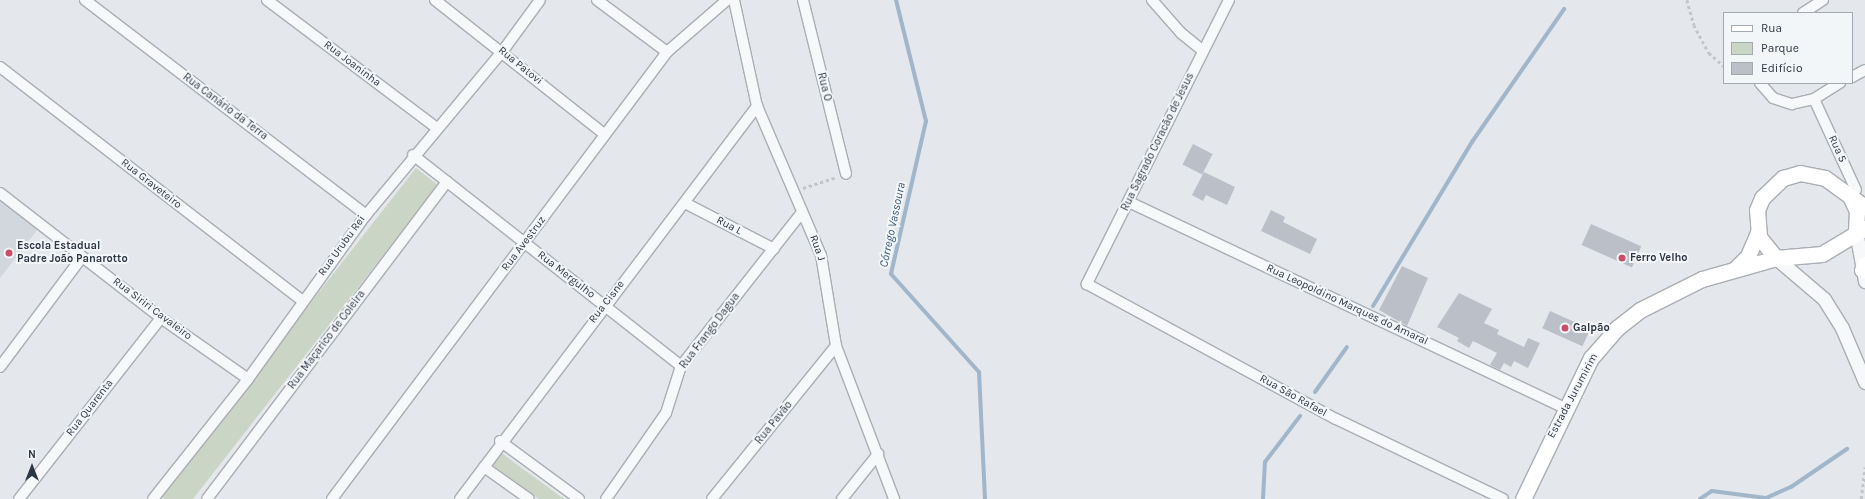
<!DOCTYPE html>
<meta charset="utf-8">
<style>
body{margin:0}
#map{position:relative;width:1865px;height:499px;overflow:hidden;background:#e4e7eb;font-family:Karla,sans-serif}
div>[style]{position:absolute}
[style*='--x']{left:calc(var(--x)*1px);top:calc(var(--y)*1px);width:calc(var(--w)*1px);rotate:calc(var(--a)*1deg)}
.built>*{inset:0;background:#d2d6dd}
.green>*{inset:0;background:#cad5c5;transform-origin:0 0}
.stream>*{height:4px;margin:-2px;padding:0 2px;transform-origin:2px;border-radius:2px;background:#a0b6ca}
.building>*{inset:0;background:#bbc0c8;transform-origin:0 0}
.path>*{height:2.5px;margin-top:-1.25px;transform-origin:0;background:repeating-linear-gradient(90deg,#c1c5ca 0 3px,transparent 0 6px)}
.roads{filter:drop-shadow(1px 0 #a9aeb5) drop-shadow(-1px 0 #a9aeb5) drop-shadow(0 1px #a9aeb5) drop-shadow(0 -1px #a9aeb5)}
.minor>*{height:10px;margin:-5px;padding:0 5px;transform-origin:5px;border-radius:5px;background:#f6f8f9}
.tertiary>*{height:13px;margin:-6.5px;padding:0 6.5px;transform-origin:6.5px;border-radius:6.5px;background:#f6f8f9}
.secondary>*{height:15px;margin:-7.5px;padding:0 7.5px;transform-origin:7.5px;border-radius:7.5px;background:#fff}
.dots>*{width:11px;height:11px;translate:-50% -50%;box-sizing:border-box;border:2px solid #f3f6f8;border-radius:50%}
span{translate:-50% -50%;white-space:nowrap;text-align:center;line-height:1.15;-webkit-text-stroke:4px #f3f6f8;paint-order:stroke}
.street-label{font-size:11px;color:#2c3543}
.poi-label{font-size:11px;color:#2c3543;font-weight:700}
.left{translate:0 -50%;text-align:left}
.water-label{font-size:12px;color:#375676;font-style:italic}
.legend{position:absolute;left:1723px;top:12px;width:130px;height:72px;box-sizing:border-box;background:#f3f6f8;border:1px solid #a3a9b0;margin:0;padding:5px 7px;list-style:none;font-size:12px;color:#2c3543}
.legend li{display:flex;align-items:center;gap:8px;height:20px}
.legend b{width:20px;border:1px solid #a3a9b0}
.north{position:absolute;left:12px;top:447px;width:40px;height:40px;-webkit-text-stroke:3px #f3f6f8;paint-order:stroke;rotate:0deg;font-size:11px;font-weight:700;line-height:16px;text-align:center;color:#2c3543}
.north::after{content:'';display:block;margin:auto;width:14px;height:18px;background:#2c3543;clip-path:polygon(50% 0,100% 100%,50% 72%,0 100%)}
</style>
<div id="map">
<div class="built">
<i style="clip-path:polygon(0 200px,38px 229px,0 278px)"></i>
</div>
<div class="green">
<i style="left:416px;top:168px;width:28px;height:416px;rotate:38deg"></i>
<i style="clip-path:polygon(500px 452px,564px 499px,539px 499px,491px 464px)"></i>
</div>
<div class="stream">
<i style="--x:896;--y:0;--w:125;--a:76.1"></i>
<i style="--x:926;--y:121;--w:157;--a:102.9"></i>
<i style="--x:891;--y:274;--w:132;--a:48.1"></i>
<i style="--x:979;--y:372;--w:127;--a:87.3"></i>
<i style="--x:1373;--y:306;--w:192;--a:-58.9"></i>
<i style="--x:1472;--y:142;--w:162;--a:-55.3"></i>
<i style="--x:1315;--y:392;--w:55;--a:-54.6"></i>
<i style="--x:1263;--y:499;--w:37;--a:-87"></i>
<i style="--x:1265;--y:462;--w:58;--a:-52.7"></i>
<i style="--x:1700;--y:499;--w:14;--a:-34"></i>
<i style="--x:1712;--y:491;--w:54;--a:7.4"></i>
<i style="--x:1766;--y:498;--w:27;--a:-24"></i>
<i style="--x:1791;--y:487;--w:68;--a:-34.2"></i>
</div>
<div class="building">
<i style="left:1193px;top:144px;width:22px;height:23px;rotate:27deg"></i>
<i style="clip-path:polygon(1204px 172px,1235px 187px,1227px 205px,1206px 195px,1203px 201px,1192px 195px)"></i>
<i style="clip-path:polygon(1271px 210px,1285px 217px,1283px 222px,1317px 239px,1310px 254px,1261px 231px)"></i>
<i style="left:1591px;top:224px;width:55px;height:23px;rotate:24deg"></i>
<i style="clip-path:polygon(1402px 266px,1428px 278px,1407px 326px,1379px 310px)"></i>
<i style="clip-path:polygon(1459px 293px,1492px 309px,1484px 323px,1499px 330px,1497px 334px,1524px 347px,1528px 338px,1540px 343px,1528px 368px,1514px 361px,1511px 367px,1504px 363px,1500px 370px,1490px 365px,1497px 353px,1473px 341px,1469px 348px,1457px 341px,1459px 338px,1437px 327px)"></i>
<i style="left:1550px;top:311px;width:44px;height:19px;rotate:24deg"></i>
</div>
<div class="path">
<i style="--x:1687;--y:0;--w:26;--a:74"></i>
<i style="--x:1694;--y:25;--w:32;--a:62"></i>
<i style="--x:1709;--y:53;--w:20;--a:41"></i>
<i style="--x:803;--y:188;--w:35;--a:-18"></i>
<i style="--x:1861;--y:499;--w:32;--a:-83"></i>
</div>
<div class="roads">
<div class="minor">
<i style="--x:85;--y:0;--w:354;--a:37.4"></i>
<i style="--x:267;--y:0;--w:213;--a:37"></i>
<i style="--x:435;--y:0;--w:216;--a:38.4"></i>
<i style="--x:597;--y:0;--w:87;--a:36.6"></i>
<i style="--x:734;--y:0;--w:108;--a:77.8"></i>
<i style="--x:757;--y:106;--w:162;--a:66.8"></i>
<i style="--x:821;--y:255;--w:92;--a:80.6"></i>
<i style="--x:836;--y:346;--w:164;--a:69.2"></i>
<i style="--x:803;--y:0;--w:179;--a:76.1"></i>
<i style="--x:1152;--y:0;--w:44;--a:48.7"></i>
<i style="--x:1181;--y:33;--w:28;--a:39"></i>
<i style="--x:1229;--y:0;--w:318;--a:116.6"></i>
<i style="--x:1087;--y:284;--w:283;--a:28.5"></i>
<i style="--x:1336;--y:419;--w:185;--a:25.6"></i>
<i style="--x:1803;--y:13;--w:24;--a:-33"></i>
<i style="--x:0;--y:67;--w:383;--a:37.7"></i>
<i style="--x:1852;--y:77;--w:15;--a:-28"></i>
<i style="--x:1760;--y:83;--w:20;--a:49"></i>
<i style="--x:1773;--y:98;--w:20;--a:18"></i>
<i style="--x:1792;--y:104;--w:23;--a:-13"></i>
<i style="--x:1814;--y:99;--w:31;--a:-32"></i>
<i style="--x:1814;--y:99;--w:100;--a:65.2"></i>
<i style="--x:413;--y:155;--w:341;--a:38.2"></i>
<i style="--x:0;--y:193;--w:204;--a:37.8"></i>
<i style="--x:161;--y:318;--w:106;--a:35"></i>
<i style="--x:1129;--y:202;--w:482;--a:25.3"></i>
<i style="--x:685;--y:203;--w:100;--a:27.3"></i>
<i style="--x:0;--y:367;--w:137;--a:-53.3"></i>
<i style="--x:500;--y:441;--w:98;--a:36.3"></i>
<i style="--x:484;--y:467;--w:55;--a:35.4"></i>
<i style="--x:19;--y:499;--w:230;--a:-51.9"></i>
<i style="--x:153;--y:499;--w:153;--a:-51.6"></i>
<i style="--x:248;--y:379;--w:202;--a:-54.3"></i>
<i style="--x:366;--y:215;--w:212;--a:-50.2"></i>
<i style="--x:502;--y:52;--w:64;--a:-53.8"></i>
<i style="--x:207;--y:499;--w:398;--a:-52.9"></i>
<i style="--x:332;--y:499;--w:559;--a:-53.15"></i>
<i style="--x:667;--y:52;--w:79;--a:-40.9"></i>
<i style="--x:460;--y:499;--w:493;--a:-52.9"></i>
<i style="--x:606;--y:499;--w:105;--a:-55.1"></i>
<i style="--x:666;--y:413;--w:49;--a:-72.3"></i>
<i style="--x:681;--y:366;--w:196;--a:-51.8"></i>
<i style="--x:712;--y:499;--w:197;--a:-51"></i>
<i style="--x:842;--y:499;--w:58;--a:-51.3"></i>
</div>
<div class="tertiary">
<i style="--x:1856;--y:231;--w:51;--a:79.8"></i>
<i style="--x:1776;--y:258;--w:63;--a:40.5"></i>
<i style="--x:1824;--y:299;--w:34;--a:58"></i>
<i style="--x:1842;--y:328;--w:59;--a:66.9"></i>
</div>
<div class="secondary">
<i style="--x:1850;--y:196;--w:17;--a:65"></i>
<i style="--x:1857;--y:211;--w:20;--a:93"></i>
<i style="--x:1776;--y:258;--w:27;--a:-129"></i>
<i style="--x:1759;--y:237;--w:27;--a:-94"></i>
<i style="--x:1757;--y:210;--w:13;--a:-67"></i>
<i style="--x:1762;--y:198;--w:29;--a:-44"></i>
<i style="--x:1783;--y:178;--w:18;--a:-16"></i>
<i style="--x:1800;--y:173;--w:25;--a:11"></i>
<i style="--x:1825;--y:178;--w:49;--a:35.9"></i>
<i style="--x:1737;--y:267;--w:16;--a:-45"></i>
<i style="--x:1748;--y:256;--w:26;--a:-67"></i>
<i style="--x:1862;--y:270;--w:7;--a:-63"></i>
<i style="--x:1523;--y:499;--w:157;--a:-64.3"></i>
<i style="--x:1591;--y:358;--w:40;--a:-49"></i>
<i style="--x:1617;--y:328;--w:29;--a:-38"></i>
<i style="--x:1640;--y:310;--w:69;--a:-26.6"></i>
<i style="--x:1702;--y:279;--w:77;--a:-15.8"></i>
<i style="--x:1776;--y:258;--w:46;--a:-5"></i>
<i style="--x:1822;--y:254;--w:50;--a:-31.2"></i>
</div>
</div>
<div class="dots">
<i style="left:9px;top:253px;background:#cb4e66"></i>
<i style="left:1622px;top:258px;background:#cb4e66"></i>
<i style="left:1565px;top:328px;background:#cb4e66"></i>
</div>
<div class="street-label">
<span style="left:352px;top:64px;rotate:37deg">Rua Joaninha</span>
<span style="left:520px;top:66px;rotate:39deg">Rua Patovi</span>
<span style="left:824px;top:87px;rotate:76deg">Rua O</span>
<span style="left:225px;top:107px;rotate:37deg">Rua Canário da Terra</span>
<span style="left:1158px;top:142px;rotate:-64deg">Rua Sagrado Coracão de Jesus</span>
<span style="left:1837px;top:149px;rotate:66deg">Rua 5</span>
<span style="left:151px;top:184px;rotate:38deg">Rua Graveteiro</span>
<span style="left:729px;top:226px;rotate:28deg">Rua L</span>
<span style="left:524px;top:244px;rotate:-53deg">Rua Avestruz</span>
<span style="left:342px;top:246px;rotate:-54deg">Rua Urubu Rei</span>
<span style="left:817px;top:248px;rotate:70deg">Rua J</span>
<span style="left:566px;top:275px;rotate:38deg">Rua Mergulho</span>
<span style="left:607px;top:302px;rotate:-52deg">Rua Cisne</span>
<span style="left:1347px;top:305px;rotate:25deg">Rua Leopoldino Marques do Amaral</span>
<span style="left:152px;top:309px;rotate:37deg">Rua Siriri Cavaleiro</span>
<span style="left:710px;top:331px;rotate:-53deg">Rua Frango Dagua</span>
<span style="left:327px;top:340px;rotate:-53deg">Rua Maçarico de Coleira</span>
<span style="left:1293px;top:396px;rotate:29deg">Rua São Rafael</span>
<span style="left:1573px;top:396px;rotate:-62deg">Estrada Jurumirim</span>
<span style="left:90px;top:408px;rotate:-52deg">Rua Quarenta</span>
<span style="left:774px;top:423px;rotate:-51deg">Rua Pavão</span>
</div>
<div class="poi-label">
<span class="left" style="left:17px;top:253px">Escola Estadual<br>Padre João Panarotto</span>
<span class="left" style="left:1630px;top:258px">Ferro Velho</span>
<span class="left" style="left:1573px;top:328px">Galpão</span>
</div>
<div class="water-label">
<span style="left:893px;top:225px;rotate:-78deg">Córrego Vassoura</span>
</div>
<ul class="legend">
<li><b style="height:5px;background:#fff"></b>Rua</li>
<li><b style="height:11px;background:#cad5c5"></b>Parque</li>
<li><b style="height:11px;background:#bbc0c8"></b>Edifício</li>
</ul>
<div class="north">N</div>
</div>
